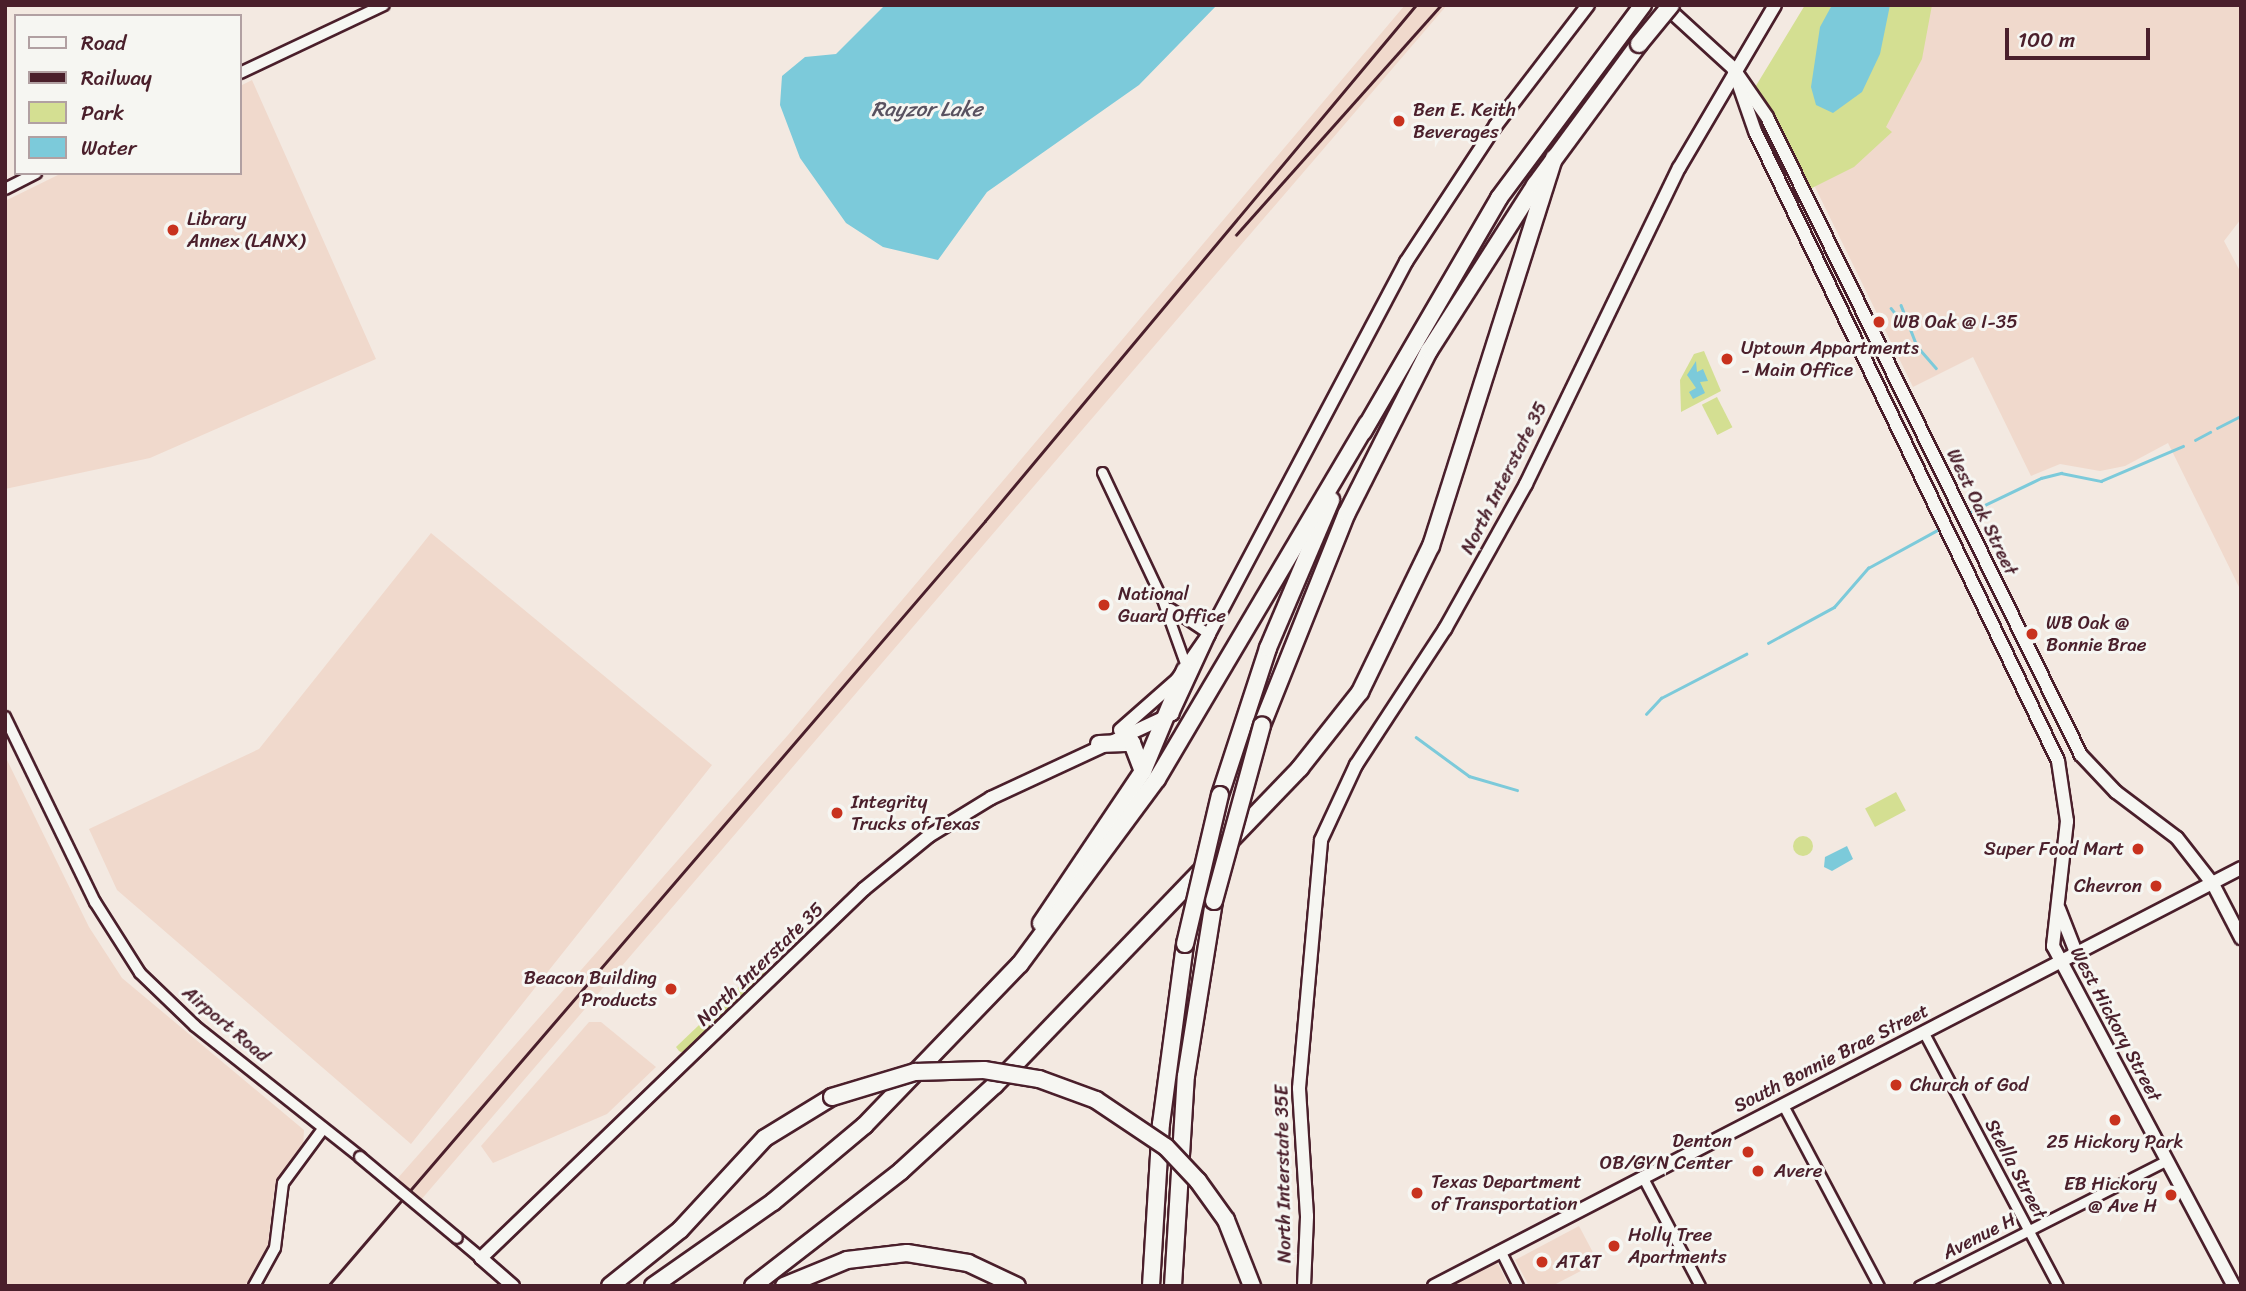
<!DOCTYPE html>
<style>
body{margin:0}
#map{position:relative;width:2246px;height:1291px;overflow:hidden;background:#f3e9e1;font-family:Sriracha,sans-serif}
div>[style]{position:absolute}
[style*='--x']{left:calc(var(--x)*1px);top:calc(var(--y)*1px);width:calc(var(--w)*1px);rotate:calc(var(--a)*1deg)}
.built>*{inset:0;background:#f0d9cc}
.green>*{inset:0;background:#d4df92;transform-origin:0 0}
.round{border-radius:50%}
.water>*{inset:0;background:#7ccada}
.stream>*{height:2.5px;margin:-1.25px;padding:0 1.25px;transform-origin:1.25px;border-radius:1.25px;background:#7ccada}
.roads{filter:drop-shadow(2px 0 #4a1f2b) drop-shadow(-2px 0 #4a1f2b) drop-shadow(0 2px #4a1f2b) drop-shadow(0 -2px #4a1f2b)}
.minor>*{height:9px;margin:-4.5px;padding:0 4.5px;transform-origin:4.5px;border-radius:4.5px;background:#f6f6f2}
.tertiary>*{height:10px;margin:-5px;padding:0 5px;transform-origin:5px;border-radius:5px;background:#f6f6f2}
.secondary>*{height:12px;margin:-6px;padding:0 6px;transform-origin:6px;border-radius:6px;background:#f6f6f2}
.motorway>*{height:16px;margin:-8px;padding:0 8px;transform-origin:8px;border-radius:8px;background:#f6f6f2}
.rail>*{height:2.5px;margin:-1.25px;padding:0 1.25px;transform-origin:1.25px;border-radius:1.25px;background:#4a1f2b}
.bridges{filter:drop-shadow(2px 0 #4a1f2b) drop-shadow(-2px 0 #4a1f2b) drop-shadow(0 2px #4a1f2b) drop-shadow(0 -2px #4a1f2b)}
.tertiary-bridge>*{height:10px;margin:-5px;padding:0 5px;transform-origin:5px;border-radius:5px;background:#f6f6f2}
.motorway-bridge>*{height:16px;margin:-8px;padding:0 8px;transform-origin:8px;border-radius:8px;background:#f6f6f2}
.dots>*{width:19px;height:19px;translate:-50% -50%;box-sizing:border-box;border:4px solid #f6f6f2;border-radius:50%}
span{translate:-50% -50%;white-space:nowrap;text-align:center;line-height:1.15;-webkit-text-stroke:6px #f6f6f2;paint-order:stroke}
.poi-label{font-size:19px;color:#4a1f2b}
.left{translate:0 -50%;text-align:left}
.right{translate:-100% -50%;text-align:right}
.street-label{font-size:19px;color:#4a1f2b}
.water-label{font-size:21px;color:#595260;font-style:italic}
.frame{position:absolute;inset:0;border:7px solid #4a1f2b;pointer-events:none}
.legend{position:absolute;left:14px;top:14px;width:228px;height:161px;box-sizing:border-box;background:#f6f6f2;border:2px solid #b1a0a2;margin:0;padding:9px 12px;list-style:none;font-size:21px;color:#4a1f2b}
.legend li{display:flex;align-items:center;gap:14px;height:35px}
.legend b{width:35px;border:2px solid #b1a0a2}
.scale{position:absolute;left:2005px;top:28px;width:145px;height:32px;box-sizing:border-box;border:4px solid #4a1f2b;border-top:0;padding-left:9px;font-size:21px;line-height:24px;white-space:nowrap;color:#4a1f2b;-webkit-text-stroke:5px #f6f6f2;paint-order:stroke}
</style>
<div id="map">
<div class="built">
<i style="clip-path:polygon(1405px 5px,1447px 5px,420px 1201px,397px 1179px,788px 735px)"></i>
<i style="clip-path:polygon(1820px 5px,2241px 5px,2241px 219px,2224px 241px,2241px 273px,2241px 591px,2168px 443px,2125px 466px,2100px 471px,2060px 464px,2031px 476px,1973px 357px,1913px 387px,1766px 87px)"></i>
<i style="clip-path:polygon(252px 80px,376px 359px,150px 458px,5px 489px,5px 201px,62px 173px,240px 173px,240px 86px)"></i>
<i style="clip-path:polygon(431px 533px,712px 765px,411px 1144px,117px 890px,89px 829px,259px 749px)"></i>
<i style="clip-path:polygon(5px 756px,89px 927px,122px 978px,304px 1130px,303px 1148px,274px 1192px,267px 1253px,245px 1286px,5px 1286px)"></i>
<i style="clip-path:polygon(589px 1022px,601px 1022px,656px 1067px,607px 1114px,493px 1163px,481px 1146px)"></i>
<i style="clip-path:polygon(1579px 1226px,1598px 1262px,1552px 1286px,1529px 1286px,1515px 1260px)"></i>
<i style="clip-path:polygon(1497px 1262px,1509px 1286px,1452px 1286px)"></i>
</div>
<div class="green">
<i style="clip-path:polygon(1805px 5px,1932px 5px,1922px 59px,1886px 127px,1892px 132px,1854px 167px,1804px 192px,1754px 89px)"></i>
<i style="clip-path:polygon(1704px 351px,1721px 391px,1681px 412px,1680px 380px,1694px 354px)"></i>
<i style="left:1717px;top:397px;width:34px;height:17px;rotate:63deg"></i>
<i style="left:1896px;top:792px;width:21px;height:35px;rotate:62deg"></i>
<i class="round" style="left:1793px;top:836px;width:20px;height:20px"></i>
<i style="clip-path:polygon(763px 964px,769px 973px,685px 1054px,679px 1051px,676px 1047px)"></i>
</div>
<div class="water">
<i style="clip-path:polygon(885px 5px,1217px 5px,1139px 85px,987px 192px,938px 260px,883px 247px,846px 223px,800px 158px,780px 105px,782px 76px,805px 57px,836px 54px)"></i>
<i style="clip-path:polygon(1832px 5px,1890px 5px,1880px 54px,1862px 92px,1833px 113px,1816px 105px,1811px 87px,1820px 27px)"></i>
<i style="clip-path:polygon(1696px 361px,1697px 372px,1703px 369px,1708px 381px,1700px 382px,1705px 393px,1693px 399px,1689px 392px,1696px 388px,1687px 375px)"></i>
<i style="clip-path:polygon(1847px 846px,1853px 859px,1832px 871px,1824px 867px,1825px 857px)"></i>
</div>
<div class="stream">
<i style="--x:1901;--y:305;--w:44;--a:68.7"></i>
<i style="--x:1917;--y:346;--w:29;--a:49"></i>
<i style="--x:1891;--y:308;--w:23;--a:52"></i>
<i style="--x:2217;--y:428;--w:27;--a:-27"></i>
<i style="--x:2195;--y:440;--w:17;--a:-28"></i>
<i style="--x:1968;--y:513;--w:81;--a:-25.6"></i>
<i style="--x:2041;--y:478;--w:21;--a:-14"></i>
<i style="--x:2061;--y:473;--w:41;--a:11.3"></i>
<i style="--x:2101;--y:481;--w:89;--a:-23.1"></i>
<i style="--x:1768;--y:643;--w:75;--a:-28.6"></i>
<i style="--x:1834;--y:607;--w:52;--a:-48.9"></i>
<i style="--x:1868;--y:568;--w:83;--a:-28.7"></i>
<i style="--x:1646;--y:714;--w:22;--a:-47"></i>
<i style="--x:1661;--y:698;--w:96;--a:-27.4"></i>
<i style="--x:1416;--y:737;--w:66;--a:36.3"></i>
<i style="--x:1469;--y:776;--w:50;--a:16.3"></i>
</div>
<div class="roads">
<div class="minor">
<i style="--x:1102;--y:472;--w:140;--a:64.7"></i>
<i style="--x:1162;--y:599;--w:71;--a:70.3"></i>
<i style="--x:1170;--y:608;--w:47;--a:33.7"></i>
<i style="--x:1924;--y:1033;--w:286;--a:62.1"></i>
<i style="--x:1783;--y:1105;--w:205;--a:62.1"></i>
<i style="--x:1642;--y:1176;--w:124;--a:62.2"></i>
<i style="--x:1500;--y:1250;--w:40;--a:63.4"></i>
<i style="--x:1919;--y:1286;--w:278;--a:-26.9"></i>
</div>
<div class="tertiary">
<i style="--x:240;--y:73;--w:159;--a:-25.3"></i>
<i style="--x:5;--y:189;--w:35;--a:-27"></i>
<i style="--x:5;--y:717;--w:206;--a:64.1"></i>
<i style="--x:95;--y:902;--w:84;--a:57.6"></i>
<i style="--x:140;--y:973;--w:76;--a:43.9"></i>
<i style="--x:195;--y:1026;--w:211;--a:38.4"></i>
<i style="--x:457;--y:1238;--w:31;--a:40"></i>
<i style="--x:254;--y:1286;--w:43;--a:-61.1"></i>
<i style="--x:275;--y:1248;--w:65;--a:-83"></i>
<i style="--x:283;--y:1183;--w:67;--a:-53.5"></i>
</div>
<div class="secondary">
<i style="--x:1664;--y:5;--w:93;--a:42.4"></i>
<i style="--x:1733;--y:68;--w:60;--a:55.2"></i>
<i style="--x:1767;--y:117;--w:711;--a:63.8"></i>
<i style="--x:2081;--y:755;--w:51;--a:46.6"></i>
<i style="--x:2116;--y:792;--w:76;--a:37"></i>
<i style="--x:2177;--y:838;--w:58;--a:52"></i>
<i style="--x:2213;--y:884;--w:61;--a:62.6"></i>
<i style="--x:1733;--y:68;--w:67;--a:70.8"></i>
<i style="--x:1755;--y:131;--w:699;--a:64.31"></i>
<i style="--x:2058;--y:761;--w:61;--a:81.5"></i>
<i style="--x:2067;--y:821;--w:126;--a:96.4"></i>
<i style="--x:2053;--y:946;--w:385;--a:62"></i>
<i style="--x:1120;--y:730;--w:76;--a:-41.3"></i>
<i style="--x:1177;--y:680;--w:56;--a:-55.2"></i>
<i style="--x:1209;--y:634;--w:421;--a:-62.1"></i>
<i style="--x:1406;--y:262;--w:164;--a:-56.7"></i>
<i style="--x:1496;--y:125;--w:151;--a:-52.5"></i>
<i style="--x:2059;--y:909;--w:49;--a:68.6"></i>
<i style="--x:513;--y:1286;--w:43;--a:-138.8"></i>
<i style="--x:481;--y:1258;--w:532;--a:-43.93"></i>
<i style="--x:864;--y:889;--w:84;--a:-39.2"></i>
<i style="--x:929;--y:836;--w:73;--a:-31.5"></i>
<i style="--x:991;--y:798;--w:200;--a:-24.9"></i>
<i style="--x:1172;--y:714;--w:88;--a:-65.2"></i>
<i style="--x:1304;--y:1286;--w:70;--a:-87.5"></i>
<i style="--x:1307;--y:1216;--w:128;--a:-93.6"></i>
<i style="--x:1299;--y:1088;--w:249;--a:-84.9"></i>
<i style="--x:1321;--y:840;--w:83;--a:-65"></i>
<i style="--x:1356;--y:765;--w:163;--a:-56.8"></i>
<i style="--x:1445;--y:629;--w:166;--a:-60.8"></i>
<i style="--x:1526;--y:484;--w:351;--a:-64.2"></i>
<i style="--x:1679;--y:168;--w:189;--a:-59.5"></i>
<i style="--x:1434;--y:1286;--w:909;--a:-27.38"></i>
</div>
<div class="motorway">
<i style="--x:1363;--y:432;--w:271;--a:-59.8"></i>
<i style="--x:1499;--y:198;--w:241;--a:-53.3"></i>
<i style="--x:1262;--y:725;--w:228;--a:-68.2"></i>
<i style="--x:1347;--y:513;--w:182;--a:-63.2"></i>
<i style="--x:1429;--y:351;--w:197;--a:-57.4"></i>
<i style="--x:1535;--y:185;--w:175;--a:-53.6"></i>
<i style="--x:1099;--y:744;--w:33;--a:-2"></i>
<i style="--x:1132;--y:743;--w:30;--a:69"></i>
<i style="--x:1220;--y:795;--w:155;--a:-71.9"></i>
<i style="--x:1268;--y:648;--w:161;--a:-66.9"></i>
<i style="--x:1041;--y:923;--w:183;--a:-56.1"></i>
<i style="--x:1143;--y:771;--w:109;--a:-67.4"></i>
<i style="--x:610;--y:1286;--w:90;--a:-38.7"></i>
<i style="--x:680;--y:1230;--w:125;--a:-47.3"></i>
<i style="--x:765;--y:1138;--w:79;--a:-31.5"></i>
<i style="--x:653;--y:1286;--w:146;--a:-35"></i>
<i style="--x:773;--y:1202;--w:119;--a:-39.9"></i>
<i style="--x:864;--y:1126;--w:225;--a:-46.1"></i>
<i style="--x:1020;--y:964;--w:230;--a:-53.5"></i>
<i style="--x:1157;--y:779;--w:412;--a:-59.4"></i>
<i style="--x:753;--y:1286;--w:187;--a:-37.8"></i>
<i style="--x:901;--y:1171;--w:127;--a:-42.5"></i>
<i style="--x:995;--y:1085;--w:440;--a:-46.1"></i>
<i style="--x:1300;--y:768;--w:97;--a:-51.7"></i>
<i style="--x:1360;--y:692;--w:162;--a:-64.1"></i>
<i style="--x:1431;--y:546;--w:407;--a:-72.4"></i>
<i style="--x:784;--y:1286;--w:68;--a:-22.4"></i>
<i style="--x:847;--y:1260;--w:60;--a:-6.7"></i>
<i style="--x:907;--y:1253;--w:62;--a:9.3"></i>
<i style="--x:968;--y:1263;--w:54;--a:25.1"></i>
<i style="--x:1151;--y:1286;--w:162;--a:-86.5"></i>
<i style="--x:1161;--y:1124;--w:182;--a:-82.4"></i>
<i style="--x:1173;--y:1286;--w:210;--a:-86.5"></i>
<i style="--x:1186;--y:1076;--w:177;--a:-80.9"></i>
</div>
</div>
<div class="rail">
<i style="--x:1236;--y:235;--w:308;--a:-48.3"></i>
<i style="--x:328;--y:1286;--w:1008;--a:-49.34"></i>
<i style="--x:985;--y:521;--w:672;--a:-50.13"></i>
</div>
<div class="bridges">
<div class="tertiary-bridge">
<i style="--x:360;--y:1157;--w:126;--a:39.9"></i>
</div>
<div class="motorway-bridge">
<i style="--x:1639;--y:44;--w:50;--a:-50.6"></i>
<i style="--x:1214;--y:901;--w:182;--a:-74.7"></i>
<i style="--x:1185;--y:944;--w:153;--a:-76.8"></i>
<i style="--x:832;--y:1097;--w:87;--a:-16.8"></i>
<i style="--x:915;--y:1072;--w:69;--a:-1.7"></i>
<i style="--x:984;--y:1070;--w:56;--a:9.3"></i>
<i style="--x:1039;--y:1079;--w:61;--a:20.2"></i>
<i style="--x:1096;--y:1100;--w:84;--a:33.9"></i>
<i style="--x:1166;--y:1147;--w:47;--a:46.7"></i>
<i style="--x:1198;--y:1181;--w:48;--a:54.3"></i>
<i style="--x:1226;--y:1220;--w:71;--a:68.5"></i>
</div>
</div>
<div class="dots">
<i style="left:1399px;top:121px;background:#c8321e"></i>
<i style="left:173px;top:230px;background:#c8321e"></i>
<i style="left:1879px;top:322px;background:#c8321e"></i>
<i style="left:1727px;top:359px;background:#c8321e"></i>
<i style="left:1104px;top:605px;background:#c8321e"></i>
<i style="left:2032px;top:634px;background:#c8321e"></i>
<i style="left:837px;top:813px;background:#c8321e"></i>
<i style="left:2138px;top:849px;background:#c8321e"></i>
<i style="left:2156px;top:886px;background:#c8321e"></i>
<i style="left:671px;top:989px;background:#c8321e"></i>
<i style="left:1896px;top:1085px;background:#c8321e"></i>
<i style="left:2115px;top:1120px;background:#c8321e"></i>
<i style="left:1748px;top:1152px;background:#c8321e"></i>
<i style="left:1758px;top:1171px;background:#c8321e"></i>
<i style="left:1417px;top:1193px;background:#c8321e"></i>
<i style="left:2171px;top:1195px;background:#c8321e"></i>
<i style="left:1614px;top:1246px;background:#c8321e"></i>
<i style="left:1542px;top:1262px;background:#c8321e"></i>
</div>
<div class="poi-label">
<span class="left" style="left:1413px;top:121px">Ben E. Keith<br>Beverages</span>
<span class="left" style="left:187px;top:230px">Library<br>Annex (LANX)</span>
<span class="left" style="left:1893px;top:322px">WB Oak @ I-35</span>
<span class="left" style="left:1741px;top:359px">Uptown Appartments<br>- Main Office</span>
<span class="left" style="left:1118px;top:605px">National<br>Guard Office</span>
<span class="left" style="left:2046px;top:634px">WB Oak @<br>Bonnie Brae</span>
<span class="left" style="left:851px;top:813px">Integrity<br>Trucks of Texas</span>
<span class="right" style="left:2124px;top:849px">Super Food Mart</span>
<span class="right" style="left:2142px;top:886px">Chevron</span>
<span class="right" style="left:657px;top:989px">Beacon Building<br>Products</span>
<span class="left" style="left:1910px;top:1085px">Church of God</span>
<span class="right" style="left:1732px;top:1152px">Denton<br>OB/GYN Center</span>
<span style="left:2115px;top:1142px">25 Hickory Park</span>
<span class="left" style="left:1774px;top:1171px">Avere</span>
<span class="left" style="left:1431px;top:1193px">Texas Department<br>of Transportation</span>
<span class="right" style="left:2157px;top:1195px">EB Hickory<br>@ Ave H</span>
<span class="left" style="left:1628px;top:1246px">Holly Tree<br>Apartments</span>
<span class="left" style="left:1556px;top:1262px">AT&amp;T</span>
</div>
<div class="street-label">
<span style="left:1504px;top:478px;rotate:-63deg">North Interstate 35</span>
<span style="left:1982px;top:512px;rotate:64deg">West Oak Street</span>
<span style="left:760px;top:964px;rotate:-44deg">North Interstate 35</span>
<span style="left:226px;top:1024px;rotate:40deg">Airport Road</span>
<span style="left:2116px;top:1024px;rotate:62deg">West Hickory Street</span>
<span style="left:1831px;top:1058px;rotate:-27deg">South Bonnie Brae Street</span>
<span style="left:2016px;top:1169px;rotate:62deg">Stella Street</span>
<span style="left:1283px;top:1174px;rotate:-91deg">North Interstate 35E</span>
<span style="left:1979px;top:1236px;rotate:-27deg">Avenue H</span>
</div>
<div class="water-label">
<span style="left:927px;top:109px">Rayzor Lake</span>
</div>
<div class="frame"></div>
<ul class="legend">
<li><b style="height:9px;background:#f6f6f2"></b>Road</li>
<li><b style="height:9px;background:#4a1f2b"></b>Railway</li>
<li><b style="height:19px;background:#d4df92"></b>Park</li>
<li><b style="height:19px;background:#7ccada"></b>Water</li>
</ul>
<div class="scale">100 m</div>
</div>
